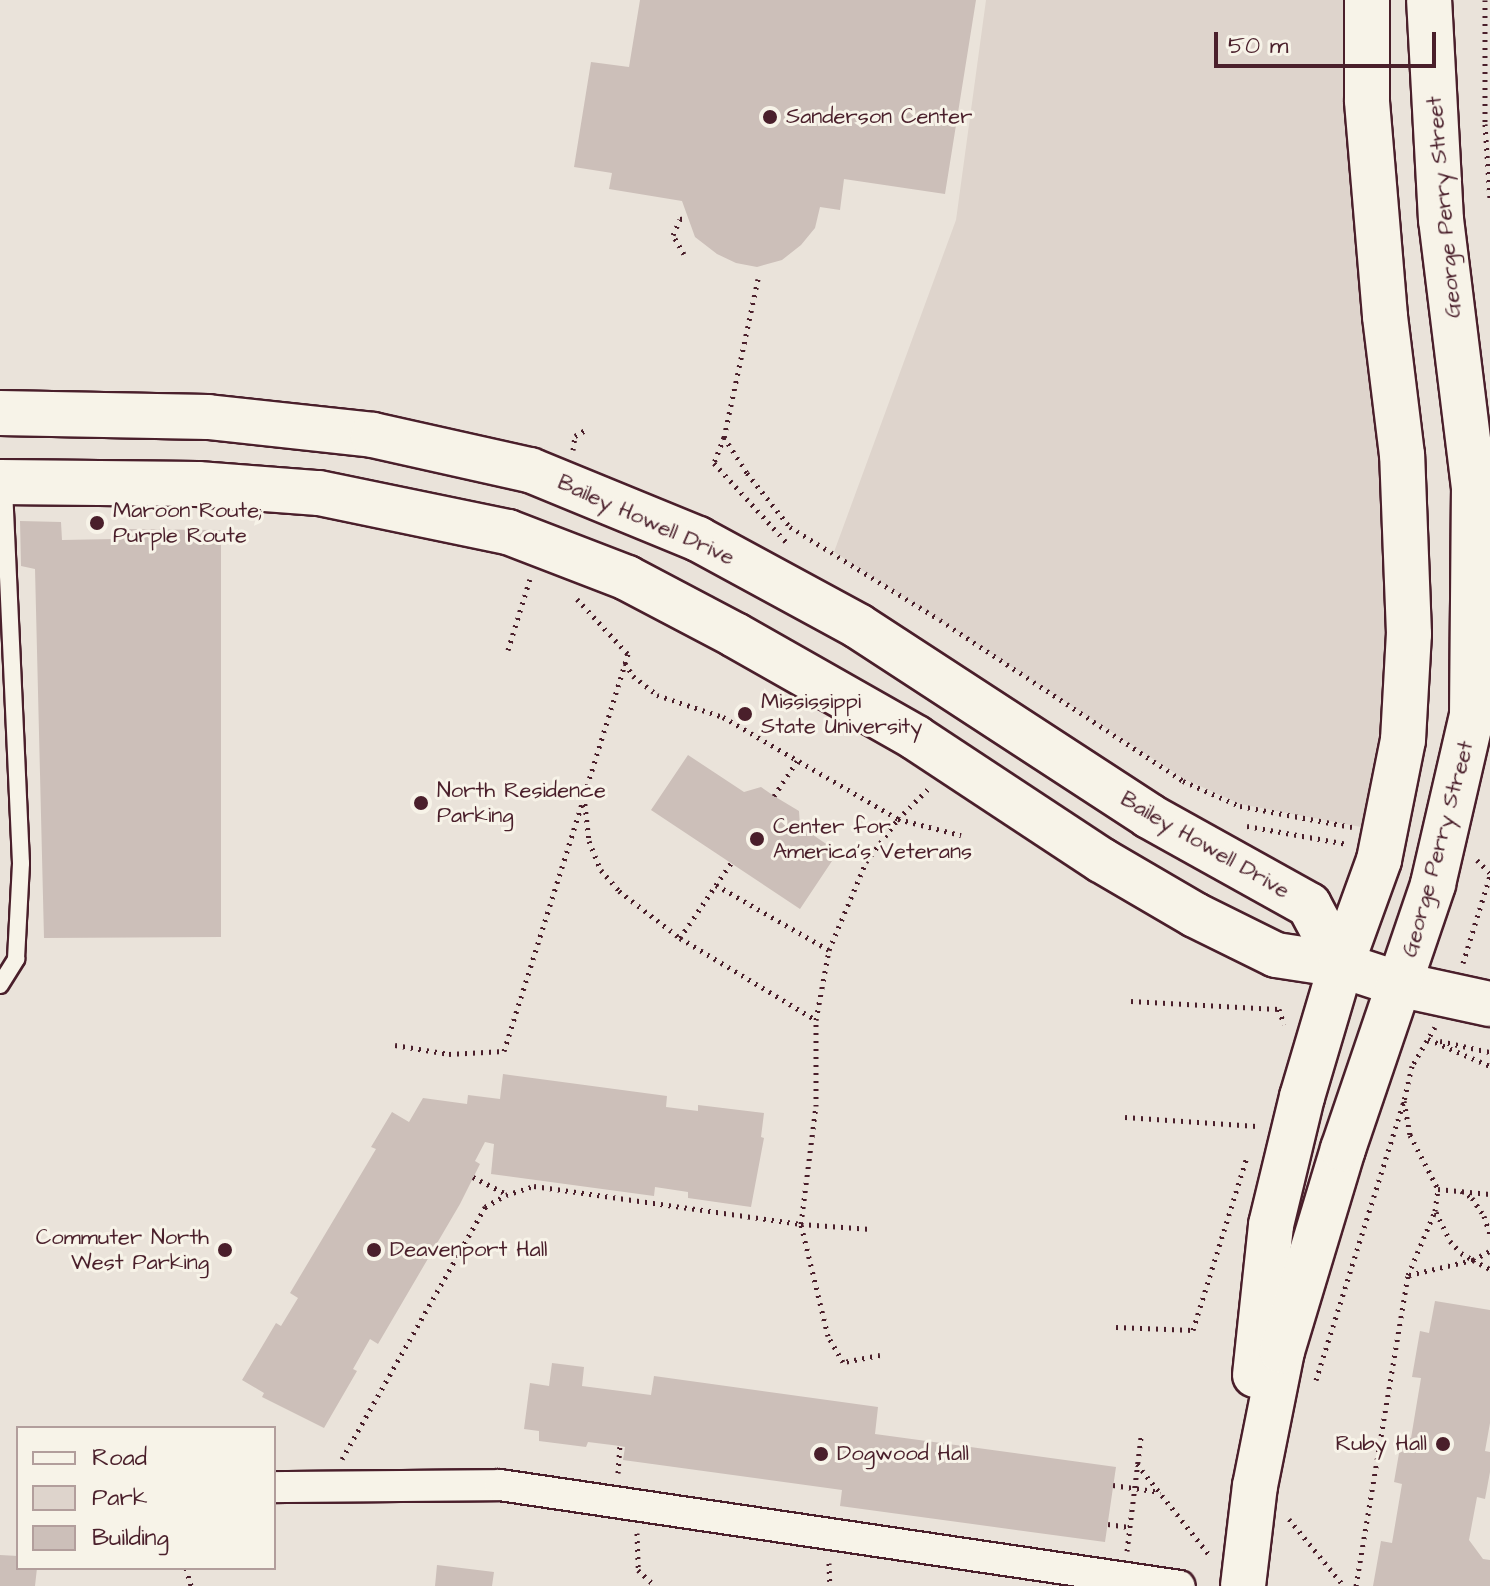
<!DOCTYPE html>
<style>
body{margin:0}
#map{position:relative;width:1490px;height:1586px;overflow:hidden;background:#f7f3e8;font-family:"Architects Daughter",sans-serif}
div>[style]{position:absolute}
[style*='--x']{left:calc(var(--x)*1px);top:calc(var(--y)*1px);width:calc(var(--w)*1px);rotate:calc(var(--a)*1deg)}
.built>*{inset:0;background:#eae3da}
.green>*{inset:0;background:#ded4cc}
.building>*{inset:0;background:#ccbfb9}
.path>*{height:5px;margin-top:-2.5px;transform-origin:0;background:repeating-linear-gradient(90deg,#4a1f2b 0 2px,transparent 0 8px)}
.roads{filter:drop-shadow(2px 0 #4a1f2b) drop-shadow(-2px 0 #4a1f2b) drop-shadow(0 2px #4a1f2b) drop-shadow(0 -2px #4a1f2b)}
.lane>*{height:16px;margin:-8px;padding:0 8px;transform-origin:8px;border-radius:8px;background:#f7f3e8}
.street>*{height:30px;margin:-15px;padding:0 15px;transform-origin:15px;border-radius:15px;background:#f7f3e8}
.secondary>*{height:44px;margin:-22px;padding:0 22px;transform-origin:22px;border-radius:22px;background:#f7f3e8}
.dots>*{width:22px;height:22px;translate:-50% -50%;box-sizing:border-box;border:4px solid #f7f3e8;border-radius:50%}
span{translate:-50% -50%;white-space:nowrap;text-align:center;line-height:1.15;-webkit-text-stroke:6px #f7f3e8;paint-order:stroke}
.poi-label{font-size:22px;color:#4a1f2b}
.left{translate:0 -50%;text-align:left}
.right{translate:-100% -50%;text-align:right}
.street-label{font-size:22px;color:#4a1f2b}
.legend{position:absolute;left:16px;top:1426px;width:260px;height:144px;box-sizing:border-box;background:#f7f3e8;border:2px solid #b29e9c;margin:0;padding:10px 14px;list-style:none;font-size:24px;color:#4a1f2b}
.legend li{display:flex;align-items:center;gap:16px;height:40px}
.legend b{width:40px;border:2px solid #b29e9c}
.scale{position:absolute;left:1214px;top:32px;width:222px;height:36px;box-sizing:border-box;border:4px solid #4a1f2b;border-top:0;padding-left:10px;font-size:24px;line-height:28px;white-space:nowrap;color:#4a1f2b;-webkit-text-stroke:6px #f7f3e8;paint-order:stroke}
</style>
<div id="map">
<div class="built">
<i style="clip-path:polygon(evenodd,0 0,1490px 0,1490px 1586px,0 1586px,0 0,18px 1428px,274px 1428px,274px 1568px,18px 1568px,18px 1428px)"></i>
</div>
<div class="green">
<i style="clip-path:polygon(986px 0,1346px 0,1391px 581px,1384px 707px,1361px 827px,1240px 804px,1184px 779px,834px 552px,956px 220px)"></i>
</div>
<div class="building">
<i style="clip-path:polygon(640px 0,976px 0,945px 194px,844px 179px,840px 210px,820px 207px,815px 228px,801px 245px,782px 260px,757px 267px,736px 263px,717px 254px,695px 237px,682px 201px,609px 189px,612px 173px,574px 167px,591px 62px,629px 67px)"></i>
<i style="clip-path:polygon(20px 521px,61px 522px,62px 540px,115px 539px,114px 529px,221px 530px,221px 937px,44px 938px,35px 569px,21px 566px)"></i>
<i style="clip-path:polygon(688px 755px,744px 792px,761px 787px,774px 796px,799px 811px,800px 826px,838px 852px,800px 909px,651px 810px)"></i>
<i style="clip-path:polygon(503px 1074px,667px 1096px,666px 1107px,698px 1111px,698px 1105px,764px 1113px,761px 1137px,764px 1138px,751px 1207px,688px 1198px,688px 1192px,655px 1187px,654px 1196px,491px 1174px,494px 1144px,485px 1142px,475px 1161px,480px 1164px,460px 1204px,378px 1344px,370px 1339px,353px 1369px,357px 1371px,324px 1428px,262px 1397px,264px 1393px,242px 1380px,276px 1323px,281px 1326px,298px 1298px,290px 1293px,376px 1149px,371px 1147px,392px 1112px,409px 1122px,423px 1098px,467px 1104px,468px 1095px,500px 1099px)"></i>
<i style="clip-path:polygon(1435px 1301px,1490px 1310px,1490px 1423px,1485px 1451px,1490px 1452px,1490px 1472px,1485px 1499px,1477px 1497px,1469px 1540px,1483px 1559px,1490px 1560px,1490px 1586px,1373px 1586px,1381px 1541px,1392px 1543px,1402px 1484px,1394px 1482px,1402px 1436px,1411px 1438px,1421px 1378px,1412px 1377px,1420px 1331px,1429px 1333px)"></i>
<i style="clip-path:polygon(552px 1363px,584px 1367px,582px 1386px,651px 1395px,654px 1376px,878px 1407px,875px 1434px,1116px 1467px,1105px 1542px,840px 1506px,842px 1490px,623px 1460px,625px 1447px,620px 1446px,588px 1442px,586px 1447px,539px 1441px,539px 1431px,524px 1429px,530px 1383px,549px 1386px)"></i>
<i style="clip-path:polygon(0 1555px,18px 1556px,18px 1568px,37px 1568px,35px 1586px,0 1586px)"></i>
<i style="clip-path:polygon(437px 1565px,494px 1572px,492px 1586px,435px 1586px)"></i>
</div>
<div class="path">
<i style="--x:1485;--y:0;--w:124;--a:90"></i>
<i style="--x:1485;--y:124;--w:76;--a:86.2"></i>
<i style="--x:684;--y:254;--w:22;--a:-120"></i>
<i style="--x:673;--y:235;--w:17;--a:-66"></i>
<i style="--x:680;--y:219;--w:7;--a:-8"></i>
<i style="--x:758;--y:279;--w:162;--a:102.1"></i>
<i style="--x:724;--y:437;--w:28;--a:111"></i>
<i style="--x:714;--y:463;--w:108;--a:47.6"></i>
<i style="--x:724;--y:437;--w:43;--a:57.4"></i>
<i style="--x:747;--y:473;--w:69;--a:51.5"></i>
<i style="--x:790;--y:527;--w:176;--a:31.8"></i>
<i style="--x:940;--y:620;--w:291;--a:33.5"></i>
<i style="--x:1183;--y:781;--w:62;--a:23.7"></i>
<i style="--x:1240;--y:806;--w:114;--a:10.6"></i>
<i style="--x:573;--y:450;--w:14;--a:-82"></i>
<i style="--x:575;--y:436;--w:14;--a:-30"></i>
<i style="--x:577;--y:599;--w:75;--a:47.2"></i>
<i style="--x:628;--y:654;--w:149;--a:107.2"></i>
<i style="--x:584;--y:796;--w:45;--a:83.7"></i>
<i style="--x:589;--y:841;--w:31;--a:68"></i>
<i style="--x:601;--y:870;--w:28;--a:49"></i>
<i style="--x:619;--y:891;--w:77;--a:37.6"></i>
<i style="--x:680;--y:938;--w:159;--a:31.1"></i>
<i style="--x:508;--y:650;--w:74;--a:-72.8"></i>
<i style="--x:625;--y:663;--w:15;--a:58"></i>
<i style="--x:633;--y:676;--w:31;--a:38"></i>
<i style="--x:657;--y:695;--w:70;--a:18.4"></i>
<i style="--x:723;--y:717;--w:203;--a:30.2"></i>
<i style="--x:898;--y:819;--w:65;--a:14.3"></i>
<i style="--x:774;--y:796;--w:42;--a:-56.7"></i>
<i style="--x:1247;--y:826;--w:102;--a:10.2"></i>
<i style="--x:1477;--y:860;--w:18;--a:45"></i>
<i style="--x:716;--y:885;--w:130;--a:29.9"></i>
<i style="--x:680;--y:938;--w:91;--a:-55.8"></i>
<i style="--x:1463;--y:963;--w:91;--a:-72.8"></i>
<i style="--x:1131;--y:1001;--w:148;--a:3.1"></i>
<i style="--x:1279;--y:1009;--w:16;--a:72"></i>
<i style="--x:1435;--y:1027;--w:45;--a:120.5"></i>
<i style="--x:1412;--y:1066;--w:36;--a:103"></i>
<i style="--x:1404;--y:1101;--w:35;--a:80"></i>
<i style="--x:1410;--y:1135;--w:61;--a:62.6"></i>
<i style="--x:1428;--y:1039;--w:68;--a:23.5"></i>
<i style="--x:1440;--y:1041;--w:51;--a:12.4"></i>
<i style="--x:395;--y:1045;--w:55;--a:9.5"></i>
<i style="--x:449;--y:1054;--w:55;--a:-3.1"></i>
<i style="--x:504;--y:1051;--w:262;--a:-72.5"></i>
<i style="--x:1125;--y:1117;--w:132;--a:3.9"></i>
<i style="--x:473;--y:1177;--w:37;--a:27"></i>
<i style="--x:1461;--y:1191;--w:13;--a:32"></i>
<i style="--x:1472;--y:1198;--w:22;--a:56"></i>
<i style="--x:1484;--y:1216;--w:20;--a:72"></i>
<i style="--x:1436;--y:1212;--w:32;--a:64"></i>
<i style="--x:1450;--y:1241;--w:16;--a:47"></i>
<i style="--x:1461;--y:1253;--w:14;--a:30"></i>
<i style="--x:1473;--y:1260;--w:19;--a:-28"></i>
<i style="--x:1409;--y:1275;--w:66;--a:-13.2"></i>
<i style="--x:1473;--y:1260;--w:19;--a:28"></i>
<i style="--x:1116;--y:1327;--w:77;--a:2.2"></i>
<i style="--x:1193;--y:1330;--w:181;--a:-72.7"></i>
<i style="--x:880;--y:1355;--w:38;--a:169"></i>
<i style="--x:843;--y:1362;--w:30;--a:-120"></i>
<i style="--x:828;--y:1336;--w:115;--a:-103.6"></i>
<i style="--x:801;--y:1224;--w:119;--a:-82.8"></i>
<i style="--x:816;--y:1106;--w:86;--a:-90"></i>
<i style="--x:816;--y:1020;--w:71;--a:-79.5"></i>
<i style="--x:829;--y:950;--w:95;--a:-67.2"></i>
<i style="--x:866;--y:862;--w:54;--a:-53.3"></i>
<i style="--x:898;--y:819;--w:44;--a:-45"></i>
<i style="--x:1316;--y:1380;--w:293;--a:-72.5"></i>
<i style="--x:342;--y:1459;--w:290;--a:-60.4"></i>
<i style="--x:485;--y:1207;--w:24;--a:-30"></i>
<i style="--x:506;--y:1195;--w:29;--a:-18"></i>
<i style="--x:534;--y:1186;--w:270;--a:8.1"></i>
<i style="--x:801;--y:1224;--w:70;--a:4.1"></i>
<i style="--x:1137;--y:1464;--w:119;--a:51.5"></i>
<i style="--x:618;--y:1473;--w:27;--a:-86"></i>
<i style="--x:1113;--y:1485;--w:48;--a:8.5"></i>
<i style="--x:1289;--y:1519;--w:87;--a:50.6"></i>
<i style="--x:1108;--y:1524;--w:21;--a:8"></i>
<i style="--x:637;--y:1533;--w:37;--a:88"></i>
<i style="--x:638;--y:1570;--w:23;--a:43"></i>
<i style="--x:1127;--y:1551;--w:115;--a:-83"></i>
<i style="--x:829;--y:1563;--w:23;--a:88"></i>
<i style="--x:186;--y:1568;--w:19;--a:74"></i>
<i style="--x:1356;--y:1586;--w:315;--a:-80.5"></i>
<i style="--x:1408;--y:1275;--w:69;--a:-67.1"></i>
<i style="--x:1435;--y:1211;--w:22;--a:-82"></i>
<i style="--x:1438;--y:1189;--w:52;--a:5.5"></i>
</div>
<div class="roads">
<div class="lane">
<i style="--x:0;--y:985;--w:31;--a:-58"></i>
<i style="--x:16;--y:959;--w:96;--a:-87"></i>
<i style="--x:21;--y:863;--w:379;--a:-92.6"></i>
</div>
<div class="street">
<i style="--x:274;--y:1487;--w:226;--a:-0.5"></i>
<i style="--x:500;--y:1485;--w:687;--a:8.45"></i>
</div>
<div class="secondary">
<i style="--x:0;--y:413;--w:208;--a:1.1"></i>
<i style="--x:208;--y:417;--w:166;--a:6.2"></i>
<i style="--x:373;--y:435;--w:161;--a:12.6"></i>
<i style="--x:530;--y:470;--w:182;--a:22.3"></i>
<i style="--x:698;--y:539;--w:182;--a:28.5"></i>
<i style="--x:858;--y:626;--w:348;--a:33.1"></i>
<i style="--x:1149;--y:816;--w:183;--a:29.1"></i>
<i style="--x:1309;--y:905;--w:68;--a:61.9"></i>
<i style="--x:0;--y:482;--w:198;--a:0.6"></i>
<i style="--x:198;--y:484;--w:121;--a:4.3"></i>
<i style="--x:319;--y:493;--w:193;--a:11.7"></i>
<i style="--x:508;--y:532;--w:128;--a:21.1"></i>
<i style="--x:627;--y:578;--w:122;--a:27.8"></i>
<i style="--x:735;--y:635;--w:208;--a:29.6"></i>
<i style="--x:916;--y:738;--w:222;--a:33.4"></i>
<i style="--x:1101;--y:860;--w:109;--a:30.3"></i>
<i style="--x:1195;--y:915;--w:90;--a:26.3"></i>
<i style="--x:1276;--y:955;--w:66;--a:8.7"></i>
<i style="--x:1341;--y:965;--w:64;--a:18.2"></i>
<i style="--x:1402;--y:985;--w:90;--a:12.2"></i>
<i style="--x:1255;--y:1375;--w:151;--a:-83.9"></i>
<i style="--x:1271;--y:1225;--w:132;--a:-76.4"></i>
<i style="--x:1302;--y:1097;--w:138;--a:-73.5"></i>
<i style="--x:1341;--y:965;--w:112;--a:-70.1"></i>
<i style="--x:1379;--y:860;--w:122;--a:-78.7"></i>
<i style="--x:1403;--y:740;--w:106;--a:-86.8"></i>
<i style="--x:1409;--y:634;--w:179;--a:-92.2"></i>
<i style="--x:1402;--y:455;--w:140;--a:-97"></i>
<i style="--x:1385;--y:316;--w:217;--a:-94.8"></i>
<i style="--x:1367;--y:100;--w:100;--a:-90"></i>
<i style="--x:1243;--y:1586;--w:101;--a:-83.2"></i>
<i style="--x:1255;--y:1486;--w:138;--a:-78.7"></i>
<i style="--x:1282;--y:1351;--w:211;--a:-73.2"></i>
<i style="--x:1343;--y:1149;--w:280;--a:-71.2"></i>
<i style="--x:1433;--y:884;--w:173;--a:-77"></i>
<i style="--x:1472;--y:715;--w:227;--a:-89.5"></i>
<i style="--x:1474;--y:488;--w:270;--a:-97"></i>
<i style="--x:1441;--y:220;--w:220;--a:-93.1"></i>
</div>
</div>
<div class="dots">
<i style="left:770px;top:117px;background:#4a1f2b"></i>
<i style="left:97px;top:523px;background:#4a1f2b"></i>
<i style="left:745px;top:714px;background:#4a1f2b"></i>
<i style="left:421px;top:803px;background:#4a1f2b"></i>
<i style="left:757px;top:839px;background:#4a1f2b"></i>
<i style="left:225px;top:1250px;background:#4a1f2b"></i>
<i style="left:374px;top:1250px;background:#4a1f2b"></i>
<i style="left:1443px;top:1444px;background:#4a1f2b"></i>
<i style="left:821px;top:1454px;background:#4a1f2b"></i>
</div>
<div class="poi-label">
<span class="left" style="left:786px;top:117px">Sanderson Center</span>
<span class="left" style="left:113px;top:523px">Maroon Route;<br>Purple Route</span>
<span class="left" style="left:761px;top:714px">Mississippi<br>State University</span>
<span class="left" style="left:437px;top:803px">North Residence<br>Parking</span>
<span class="left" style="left:773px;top:839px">Center for<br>America's Veterans</span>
<span class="right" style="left:209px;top:1250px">Commuter North<br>West Parking</span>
<span class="left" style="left:390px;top:1250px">Deavenport Hall</span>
<span class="right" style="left:1427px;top:1444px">Ruby Hall</span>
<span class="left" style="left:837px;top:1454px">Dogwood Hall</span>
</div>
<div class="street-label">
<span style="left:1444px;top:207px;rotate:-95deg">George Perry Street</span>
<span style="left:646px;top:520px;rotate:24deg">Bailey Howell Drive</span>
<span style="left:1205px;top:845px;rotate:30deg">Bailey Howell Drive</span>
<span style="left:1438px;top:849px;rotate:-75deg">George Perry Street</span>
</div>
<ul class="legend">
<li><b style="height:10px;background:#f7f3e8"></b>Road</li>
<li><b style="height:22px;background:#ded4cc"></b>Park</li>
<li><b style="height:22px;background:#ccbfb9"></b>Building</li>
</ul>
<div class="scale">50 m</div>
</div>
